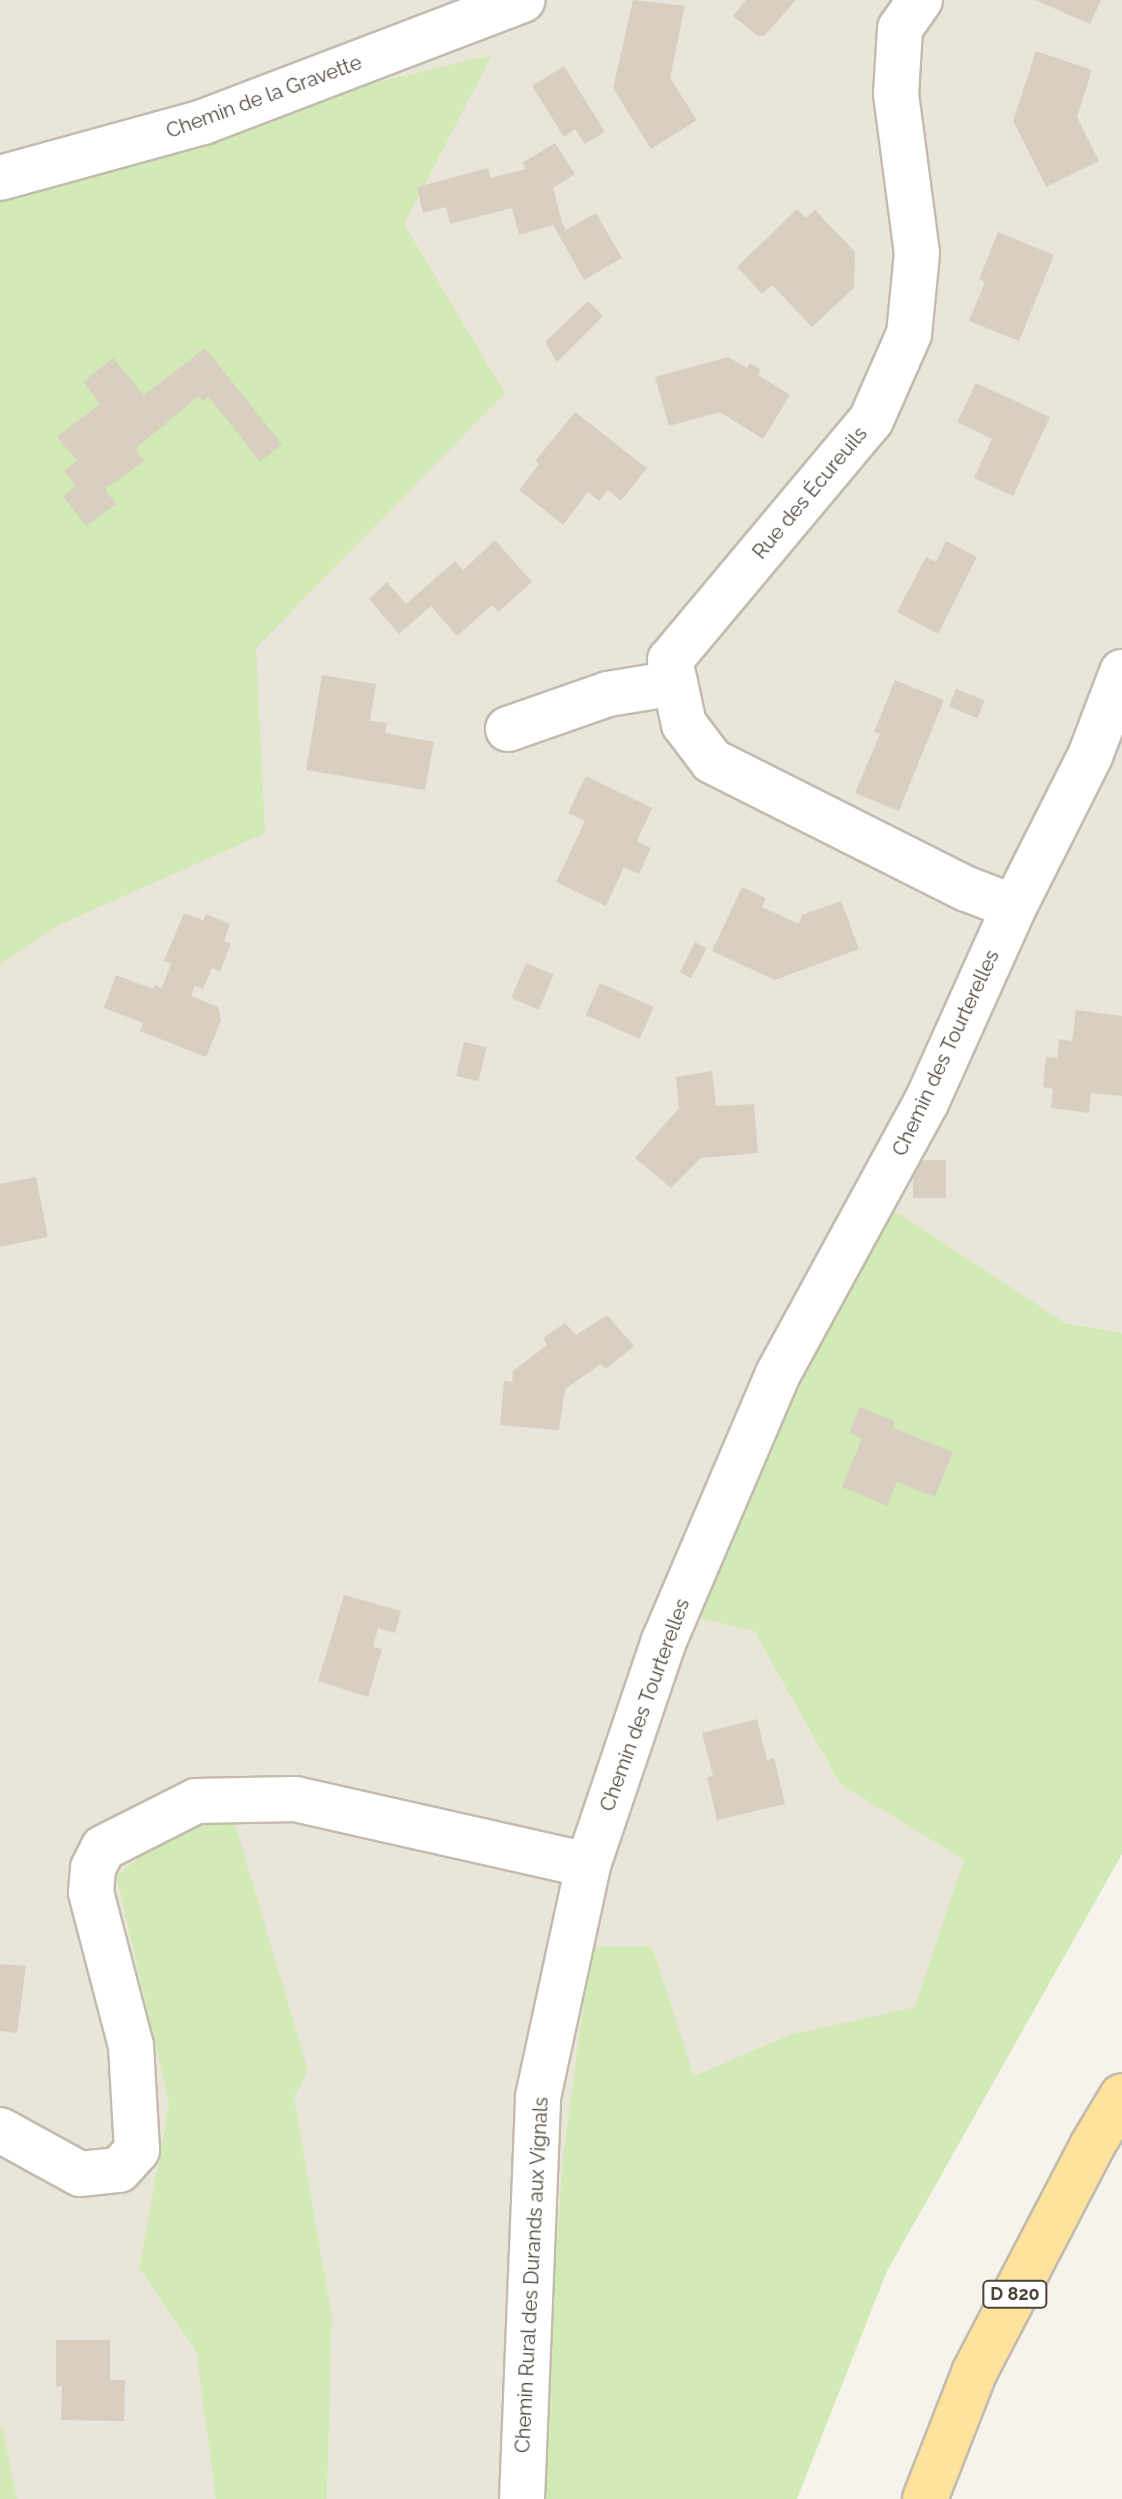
<!DOCTYPE html>
<meta charset="utf-8">
<style>
body{margin:0}
#map{position:relative;width:1122px;height:2499px;overflow:hidden;background:#f6f3ec;font-family:Raleway,sans-serif}
div>[style]{position:absolute}
[style*='--x']{left:calc(var(--x)*1px);top:calc(var(--y)*1px);width:calc(var(--w)*1px);rotate:calc(var(--a)*1deg)}
.residential>*{inset:0;background:#eae5da}
.green>*{inset:0;background:#d2eab5}
.building>*{inset:0;background:#d8cfc1;transform-origin:0 0}
.roads{filter:drop-shadow(2px 0 #c2bbae) drop-shadow(-2px 0 #c2bbae) drop-shadow(0 2px #c2bbae) drop-shadow(0 -2px #c2bbae)}
.minor>*{height:44px;margin:-22px;padding:0 22px;transform-origin:22px;border-radius:22px;background:#fff}
.major>*{height:44px;margin:-22px;padding:0 22px;transform-origin:22px;border-radius:22px;background:#ffe39c}
span{translate:-50% -50%;white-space:nowrap;text-align:center;line-height:1.15;-webkit-text-stroke:6px #fff;paint-order:stroke}
.shield-label span{padding:2px 6px;background:#fff;border:2px solid;border-radius:6px;-webkit-text-stroke-width:0}
.shield-label{font-size:18px;color:#4b4439;font-weight:700}
.street-label{font-size:20px;color:#4b4439}
</style>
<div id="map">
<div class="residential">
<i style="clip-path:polygon(0 0,1122px 0,1122px 1333px,1065px 1323px,885px 1205px,754px 1631px,840px 1784px,964px 1860px,915px 2007px,789px 2035px,694px 2077px,652px 1947px,562px 2166px,540px 2499px,327px 2499px,332px 2317px,294px 2097px,116px 1876px,169px 2104px,139px 2268px,196px 2351px,216px 2499px,17px 2499px,3px 2428px,0 2428px)"></i>
</div>
<div class="green">
<i style="clip-path:polygon(492px 55px,404px 224px,505px 393px,256px 648px,265px 833px,57px 926px,0 964px,0 197px,167px 132px)"></i>
<i style="clip-path:polygon(885px 1204px,1065px 1323px,1122px 1333px,1122px 1854px,886px 2273px,797px 2499px,540px 2499px,562px 2166px,591px 1947px,652px 1947px,694px 2076px,789px 2035px,915px 2007px,964px 1860px,840px 1784px,754px 1631px,696px 1617px,788px 1379px)"></i>
<i style="clip-path:polygon(192px 1816px,234px 1820px,308px 2071px,294px 2097px,332px 2317px,327px 2499px,216px 2499px,196px 2351px,139px 2268px,169px 2104px,116px 1876px)"></i>
<i style="clip-path:polygon(0 2428px,3px 2428px,17px 2499px,0 2499px)"></i>
</div>
<div class="building">
<i style="clip-path:polygon(633px 0,685px 6px,670px 78px,697px 120px,651px 149px,613px 88px)"></i>
<i style="clip-path:polygon(746px 0,796px 0,764px 36px,758px 36px,733px 16px)"></i>
<i style="clip-path:polygon(1035px 0,1101px 0,1090px 24px)"></i>
<i style="clip-path:polygon(1036px 51px,1092px 70px,1077px 117px,1099px 161px,1046px 187px,1013px 121px)"></i>
<i style="clip-path:polygon(564px 66px,605px 132px,585px 144px,575px 129px,564px 137px,532px 86px)"></i>
<i style="clip-path:polygon(555px 143px,575px 174px,553px 188px,562px 222px,566px 230px,596px 213px,622px 258px,584px 280px,553px 225px,519px 235px,512px 208px,450px 224px,446px 207px,423px 213px,417px 187px,488px 168px,491px 178px,526px 169px,522px 163px)"></i>
<i style="clip-path:polygon(797px 209px,806px 218px,815px 210px,855px 252px,854px 288px,812px 327px,772px 285px,762px 294px,737px 267px)"></i>
<i style="clip-path:polygon(998px 232px,1054px 255px,1019px 341px,969px 321px,985px 282px,979px 279px)"></i>
<i style="clip-path:polygon(588px 301px,603px 316px,557px 362px,545px 342px)"></i>
<i style="clip-path:polygon(205px 348px,282px 444px,260px 462px,209px 397px,202px 401px,199px 396px,135px 449px,144px 461px,105px 489px,116px 504px,86px 526px,63px 496px,76px 486px,64px 471px,77px 461px,57px 437px,100px 404px,83px 382px,113px 358px,144px 395px)"></i>
<i style="clip-path:polygon(728px 357px,747px 368px,750px 363px,761px 370px,758px 375px,790px 395px,763px 439px,720px 412px,669px 426px,655px 377px)"></i>
<i style="clip-path:polygon(976px 383px,1050px 417px,1013px 496px,974px 478px,992px 439px,957px 422px)"></i>
<i style="clip-path:polygon(575px 412px,647px 468px,621px 501px,608px 490px,599px 501px,588px 492px,563px 525px,519px 490px,539px 464px,535px 461px)"></i>
<i style="clip-path:polygon(495px 540px,532px 582px,498px 612px,492px 605px,457px 636px,431px 606px,399px 634px,369px 599px,387px 582px,406px 604px,455px 561px,463px 570px)"></i>
<i style="clip-path:polygon(946px 541px,977px 557px,938px 634px,897px 612px,926px 557px,936px 562px)"></i>
<i style="clip-path:polygon(322px 675px,376px 684px,370px 721px,387px 723px,385px 733px,434px 742px,425px 790px,306px 770px)"></i>
<i style="clip-path:polygon(895px 680px,944px 700px,899px 811px,855px 793px,880px 734px,874px 732px)"></i>
<i style="left:956px;top:689px;width:31px;height:19px;rotate:22deg"></i>
<i style="clip-path:polygon(586px 776px,652px 808px,637px 841px,651px 848px,639px 874px,624px 867px,606px 906px,556px 882px,585px 821px,568px 813px)"></i>
<i style="clip-path:polygon(742px 887px,766px 898px,762px 907px,799px 924px,802px 915px,841px 901px,859px 949px,775px 980px,712px 951px)"></i>
<i style="clip-path:polygon(184px 913px,203px 920px,206px 914px,230px 924px,224px 941px,231px 944px,220px 971px,212px 968px,203px 989px,195px 986px,191px 996px,218px 1007px,221px 1020px,206px 1057px,140px 1031px,143px 1023px,104px 1008px,116px 975px,153px 989px,155px 985px,162px 988px,171px 963px,164px 961px)"></i>
<i style="left:695px;top:942px;width:13px;height:34px;rotate:27deg"></i>
<i style="left:526px;top:963px;width:30px;height:38px;rotate:23deg"></i>
<i style="left:600px;top:983px;width:59px;height:35px;rotate:24deg"></i>
<i style="clip-path:polygon(1076px 1010px,1122px 1016px,1122px 1096px,1091px 1093px,1089px 1113px,1051px 1108px,1053px 1089px,1043px 1087px,1046px 1057px,1057px 1058px,1059px 1039px,1072px 1041px)"></i>
<i style="left:464px;top:1042px;width:23px;height:35px;rotate:13deg"></i>
<i style="clip-path:polygon(712px 1071px,716px 1106px,754px 1104px,758px 1153px,701px 1158px,671px 1188px,635px 1158px,679px 1108px,676px 1077px)"></i>
<i style="left:946px;top:1160px;width:38px;height:33px;rotate:90deg"></i>
<i style="clip-path:polygon(36px 1177px,48px 1237px,0 1247px,0 1184px)"></i>
<i style="clip-path:polygon(607px 1315px,634px 1346px,606px 1369px,601px 1364px,565px 1389px,559px 1430px,500px 1425px,504px 1381px,512px 1382px,513px 1371px,547px 1345px,543px 1338px,565px 1323px,576px 1335px)"></i>
<i style="clip-path:polygon(860px 1407px,895px 1421px,893px 1428px,953px 1452px,935px 1497px,897px 1482px,887px 1506px,842px 1487px,862px 1438px,849px 1433px)"></i>
<i style="clip-path:polygon(344px 1595px,401px 1611px,395px 1633px,378px 1628px,373px 1647px,382px 1649px,368px 1697px,318px 1681px)"></i>
<i style="clip-path:polygon(757px 1719px,767px 1760px,774px 1758px,785px 1804px,717px 1820px,707px 1777px,713px 1776px,702px 1733px)"></i>
<i style="clip-path:polygon(0 1964px,26px 1966px,17px 2033px,0 2031px)"></i>
<i style="clip-path:polygon(56px 2340px,110px 2340px,110px 2380px,125px 2380px,124px 2421px,61px 2420px,62px 2386px,56px 2387px)"></i>
</div>
<div class="roads">
<div class="minor">
<i style="--x:920;--y:0;--w:35;--a:125"></i>
<i style="--x:900;--y:29;--w:65;--a:93.5"></i>
<i style="--x:896;--y:94;--w:160;--a:82.5"></i>
<i style="--x:917;--y:253;--w:81;--a:95.6"></i>
<i style="--x:909;--y:334;--w:94;--a:113.8"></i>
<i style="--x:871;--y:420;--w:313;--a:129.9"></i>
<i style="--x:670;--y:660;--w:66;--a:77.7"></i>
<i style="--x:684;--y:724;--w:46;--a:52.9"></i>
<i style="--x:712;--y:761;--w:285;--a:26.7"></i>
<i style="--x:967;--y:889;--w:50;--a:21"></i>
<i style="--x:0;--y:178;--w:211;--a:-15.4"></i>
<i style="--x:203;--y:122;--w:342;--a:-20.9"></i>
<i style="--x:508;--y:729;--w:106;--a:-19.3"></i>
<i style="--x:608;--y:694;--w:68;--a:-9.3"></i>
<i style="--x:0;--y:2130;--w:91;--a:28.8"></i>
<i style="--x:80;--y:2174;--w:39;--a:-6"></i>
<i style="--x:119;--y:2170;--w:27;--a:-48"></i>
<i style="--x:137;--y:2150;--w:104;--a:-93.3"></i>
<i style="--x:131;--y:2046;--w:159;--a:-104.6"></i>
<i style="--x:91;--y:1892;--w:24;--a:-85"></i>
<i style="--x:93;--y:1868;--w:22;--a:-63"></i>
<i style="--x:103;--y:1848;--w:104;--a:-26.8"></i>
<i style="--x:196;--y:1801;--w:99;--a:-1.2"></i>
<i style="--x:295;--y:1799;--w:300;--a:12.7"></i>
<i style="--x:522;--y:2499;--w:402;--a:-87.7"></i>
<i style="--x:538;--y:2097;--w:237;--a:-77.8"></i>
<i style="--x:588;--y:1865;--w:237;--a:-71.3"></i>
<i style="--x:664;--y:1641;--w:290;--a:-66.9"></i>
<i style="--x:778;--y:1374;--w:309;--a:-61.4"></i>
<i style="--x:926;--y:1103;--w:215;--a:-65.8"></i>
<i style="--x:1014;--y:907;--w:169;--a:-63.3"></i>
<i style="--x:1090;--y:756;--w:90;--a:-69.1"></i>
</div>
<div class="major">
<i style="--x:925;--y:2499;--w:135;--a:-68.7"></i>
<i style="--x:974;--y:2373;--w:256;--a:-62.5"></i>
<i style="--x:1092;--y:2146;--w:58;--a:-59"></i>
</div>
</div>
<div class="shield-label">
<span style="left:1015px;top:2294px">D 820</span>
</div>
<div class="street-label">
<span style="left:264px;top:97px;rotate:-20deg">Chemin de la Gravette</span>
<span style="left:810px;top:493px;rotate:-50deg">Rue des Écureuils</span>
<span style="left:946px;top:1053px;rotate:-65deg">Chemin des Tourterelles</span>
<span style="left:645px;top:1705px;rotate:-70deg">Chemin des Tourterelles</span>
<span style="left:532px;top:2275px;rotate:-87deg">Chemin Rural des Durands aux Vignals</span>
</div>
</div>
